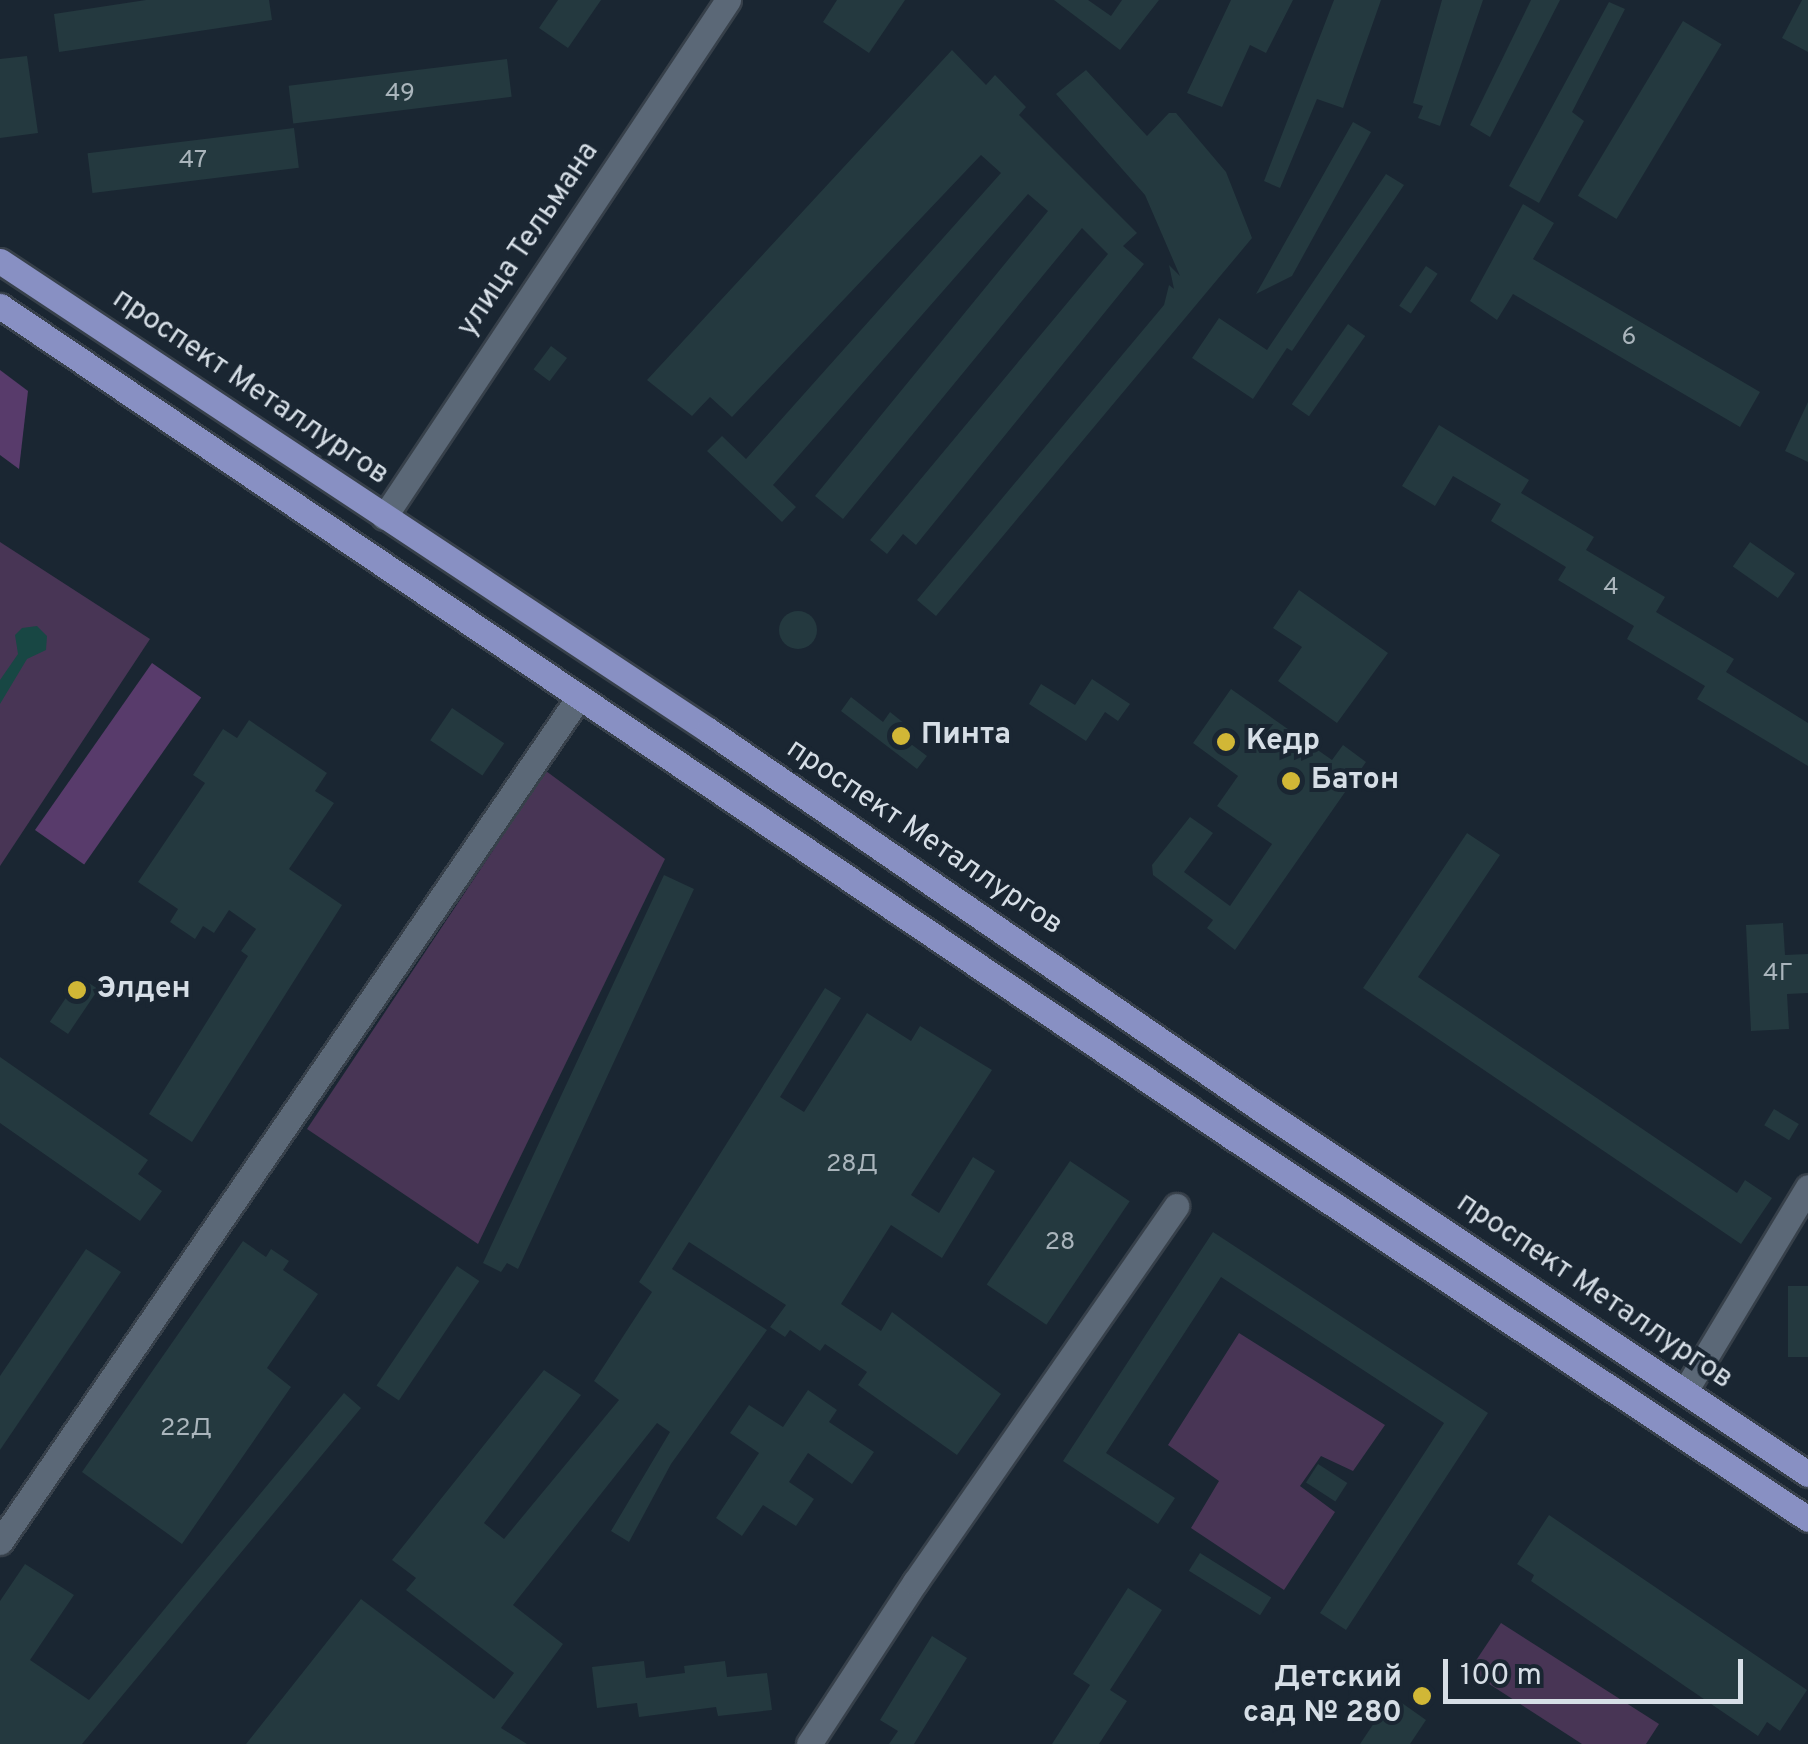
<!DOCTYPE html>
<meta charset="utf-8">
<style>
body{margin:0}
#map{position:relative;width:1808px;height:1744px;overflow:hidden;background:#1a2632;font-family:Overpass,sans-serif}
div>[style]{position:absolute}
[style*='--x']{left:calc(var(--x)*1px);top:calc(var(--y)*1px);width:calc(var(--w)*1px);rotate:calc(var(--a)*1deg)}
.green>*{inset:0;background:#483555}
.forest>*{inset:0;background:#583b6b;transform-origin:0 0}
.water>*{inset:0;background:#184744}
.building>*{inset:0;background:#24393f;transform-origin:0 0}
.round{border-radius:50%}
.roads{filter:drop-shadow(2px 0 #37404a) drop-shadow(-2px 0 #37404a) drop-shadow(0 2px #37404a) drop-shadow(0 -2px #37404a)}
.street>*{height:25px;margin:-12.5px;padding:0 12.5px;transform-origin:12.5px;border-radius:12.5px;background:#5b6877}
.secondary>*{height:25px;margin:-12.5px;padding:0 12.5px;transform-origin:12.5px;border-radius:12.5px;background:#5b6877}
.primary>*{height:25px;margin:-12.5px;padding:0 12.5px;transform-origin:12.5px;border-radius:12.5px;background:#8890c3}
.dots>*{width:28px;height:28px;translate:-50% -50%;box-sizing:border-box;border:5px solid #1a2632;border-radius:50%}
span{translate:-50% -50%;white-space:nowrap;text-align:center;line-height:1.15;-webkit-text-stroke:8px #1a2632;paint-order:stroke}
.number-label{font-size:25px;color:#aab5bc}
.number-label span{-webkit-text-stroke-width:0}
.street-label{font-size:30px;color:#d6dee6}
.poi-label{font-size:30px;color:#d6dee6;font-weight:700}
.left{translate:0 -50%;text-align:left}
.right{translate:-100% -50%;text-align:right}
.scale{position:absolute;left:1443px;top:1659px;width:300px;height:45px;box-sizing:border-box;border:5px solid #d6dee6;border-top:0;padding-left:12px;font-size:30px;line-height:35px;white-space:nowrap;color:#d6dee6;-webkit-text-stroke:8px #1a2632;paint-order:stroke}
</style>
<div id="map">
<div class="green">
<i style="clip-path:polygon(0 542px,150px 639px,0 866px)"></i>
<i style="clip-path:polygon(546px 771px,665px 859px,478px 1244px,307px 1129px)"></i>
<i style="clip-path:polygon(1239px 1333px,1385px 1425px,1353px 1471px,1321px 1456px,1300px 1486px,1335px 1512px,1284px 1590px,1191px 1528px,1219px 1481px,1168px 1445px)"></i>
<i style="clip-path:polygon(1501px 1623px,1659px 1724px,1646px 1744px,1582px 1744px,1469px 1671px)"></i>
</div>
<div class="forest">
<i style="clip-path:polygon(0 370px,28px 391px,19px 469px,0 455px)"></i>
<i style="left:152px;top:663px;width:60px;height:204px;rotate:35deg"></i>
</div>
<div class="water">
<i style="clip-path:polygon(37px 626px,47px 636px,46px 650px,27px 659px,0 704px,0 680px,18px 654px,15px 635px,22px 628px)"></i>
</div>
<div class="building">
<i style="clip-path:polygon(146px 0,269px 0,272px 20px,59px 52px,54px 14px)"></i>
<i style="clip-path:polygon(558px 0,601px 0,568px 48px,539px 28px)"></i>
<i style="clip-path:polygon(837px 0,905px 0,869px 53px,823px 22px)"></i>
<i style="clip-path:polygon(1054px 0,1088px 0,1111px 16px,1122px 0,1159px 0,1120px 50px)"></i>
<i style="clip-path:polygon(1231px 0,1293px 0,1266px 53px,1250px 45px,1222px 107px,1187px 93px)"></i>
<i style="clip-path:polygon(1334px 0,1381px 0,1343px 108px,1317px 99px,1280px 188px,1264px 181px)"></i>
<i style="clip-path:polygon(1442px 0,1483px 0,1440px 126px,1418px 118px,1423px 106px,1413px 103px)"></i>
<i style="clip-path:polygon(1531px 0,1560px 0,1490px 137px,1470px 125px)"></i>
<i style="clip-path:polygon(1802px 0,1808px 0,1808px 52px,1782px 38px)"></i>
<i style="clip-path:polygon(1609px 2px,1625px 9px,1572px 112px,1584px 121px,1539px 203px,1509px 186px)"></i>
<i style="left:1683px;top:21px;width:45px;height:204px;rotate:31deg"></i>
<i style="clip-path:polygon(952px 50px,986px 85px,995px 75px,1026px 107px,1019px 115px,1137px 233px,1123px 246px,1144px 264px,916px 545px,903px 534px,887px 554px,870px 540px,1108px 254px,1082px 228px,843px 519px,815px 496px,1048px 211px,1028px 194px,773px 485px,796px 507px,782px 522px,707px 451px,722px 436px,746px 459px,1001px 173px,981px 155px,732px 417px,710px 397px,692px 416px,647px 380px)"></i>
<i style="clip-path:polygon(27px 56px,38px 133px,0 138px,0 59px)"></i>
<i style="left:507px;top:59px;width:38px;height:220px;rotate:83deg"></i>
<i style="clip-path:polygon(1086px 70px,1147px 136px,1169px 113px,1176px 113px,1226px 172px,1252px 238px,936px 616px,917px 600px,1164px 305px,1169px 285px,1174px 289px,1169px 265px,1180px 276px,1145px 195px,1056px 94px)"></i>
<i style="clip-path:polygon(1353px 122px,1371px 132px,1292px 276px,1256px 294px)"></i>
<i style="left:294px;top:128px;width:40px;height:208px;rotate:83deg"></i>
<i style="clip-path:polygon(1386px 174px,1404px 185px,1292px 351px,1287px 348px,1253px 399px,1192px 358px,1219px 318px,1267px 350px)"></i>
<i style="clip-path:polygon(1523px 204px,1554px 223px,1533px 259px,1760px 392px,1740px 427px,1513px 294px,1497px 320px,1470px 301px)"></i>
<i style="left:1426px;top:266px;width:14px;height:48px;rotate:34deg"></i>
<i style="left:1348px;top:324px;width:21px;height:98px;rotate:35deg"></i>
<i style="left:551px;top:346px;width:20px;height:29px;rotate:37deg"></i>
<i style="clip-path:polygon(1808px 402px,1808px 462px,1785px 451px)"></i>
<i style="clip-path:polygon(1439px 425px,1529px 480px,1521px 493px,1594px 537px,1586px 550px,1665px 597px,1656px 612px,1734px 659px,1726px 672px,1808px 723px,1808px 766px,1697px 699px,1705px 686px,1627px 639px,1634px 626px,1558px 580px,1566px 567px,1491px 521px,1501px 504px,1453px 476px,1435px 506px,1402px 486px)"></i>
<i style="left:1750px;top:542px;width:55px;height:30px;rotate:35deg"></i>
<i style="clip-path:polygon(1299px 590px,1388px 653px,1337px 723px,1278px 681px,1302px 647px,1273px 628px)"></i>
<i class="round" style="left:779px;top:611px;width:38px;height:38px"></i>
<i style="clip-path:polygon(1092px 679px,1130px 704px,1118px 721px,1105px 712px,1086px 741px,1029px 704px,1041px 684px,1075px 705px)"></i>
<i style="clip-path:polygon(1231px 689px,1332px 760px,1343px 745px,1366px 762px,1235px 950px,1207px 928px,1213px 920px,1153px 875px,1152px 865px,1190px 817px,1213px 833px,1184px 872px,1230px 906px,1272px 844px,1217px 806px,1238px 776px,1193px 743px)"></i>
<i style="clip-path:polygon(851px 697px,883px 722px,890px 712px,910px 728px,903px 738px,927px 756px,917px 769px,841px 711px)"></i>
<i style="left:452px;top:708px;width:63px;height:39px;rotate:34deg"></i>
<i style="clip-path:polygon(249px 720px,327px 773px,315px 791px,334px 803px,289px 869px,342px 905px,192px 1142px,149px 1114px,248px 956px,241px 951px,256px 929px,229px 910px,214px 933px,203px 926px,195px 939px,170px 922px,178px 909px,138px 882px,205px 783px,193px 775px,223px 729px,237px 738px)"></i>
<i style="clip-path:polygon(1467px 833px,1500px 855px,1418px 977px,1737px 1193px,1745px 1180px,1772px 1198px,1741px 1244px,1363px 988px)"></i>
<i style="clip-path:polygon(664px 875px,694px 889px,518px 1269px,507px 1263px,501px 1272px,483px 1263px)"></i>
<i style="clip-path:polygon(1783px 923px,1785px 955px,1808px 954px,1808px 993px,1787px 994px,1789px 1029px,1751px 1031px,1746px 925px)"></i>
<i style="left:80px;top:977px;width:22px;height:54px;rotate:34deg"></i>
<i style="clip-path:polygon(825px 988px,841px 998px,780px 1097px,804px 1112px,867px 1013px,911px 1041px,920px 1026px,992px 1070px,911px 1195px,939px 1213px,973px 1157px,995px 1171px,942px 1258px,891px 1225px,841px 1304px,881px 1331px,892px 1312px,1001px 1394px,957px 1455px,858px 1385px,867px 1372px,825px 1344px,820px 1351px,790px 1330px,785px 1337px,770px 1327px,786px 1305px,689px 1242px,672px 1269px,767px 1330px,671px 1464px,629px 1542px,611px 1531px,670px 1432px,657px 1423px,513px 1605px,563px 1644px,501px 1728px,527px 1744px,246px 1744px,361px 1599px,494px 1699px,514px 1673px,406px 1590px,416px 1578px,392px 1560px,544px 1370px,581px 1395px,484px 1523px,504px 1539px,619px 1400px,594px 1381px,652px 1292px,639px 1282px)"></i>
<i style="clip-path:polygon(0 1057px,148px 1160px,138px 1174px,162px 1191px,140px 1221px,0 1123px)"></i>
<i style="left:1774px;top:1109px;width:29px;height:19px;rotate:31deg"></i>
<i style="left:1070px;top:1161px;width:72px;height:149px;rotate:34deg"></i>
<i style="clip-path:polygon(1213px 1232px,1488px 1413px,1346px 1630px,1320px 1613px,1444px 1423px,1221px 1277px,1106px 1453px,1175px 1498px,1158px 1524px,1063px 1461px)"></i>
<i style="clip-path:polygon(243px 1241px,266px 1257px,271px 1249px,289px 1261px,283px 1270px,318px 1294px,267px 1368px,291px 1387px,182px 1544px,82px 1472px)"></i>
<i style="clip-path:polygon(86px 1249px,121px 1272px,0 1450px,0 1376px)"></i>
<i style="left:457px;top:1266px;width:27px;height:144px;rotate:34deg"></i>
<i style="left:1788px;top:1286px;width:20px;height:71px"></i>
<i style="clip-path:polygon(808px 1390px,837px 1410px,829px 1422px,874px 1452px,852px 1484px,808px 1453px,789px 1482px,814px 1499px,796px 1526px,763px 1505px,742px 1536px,716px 1518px,759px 1453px,730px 1433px,749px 1405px,783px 1427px)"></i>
<i style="clip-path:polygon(344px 1393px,361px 1408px,82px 1744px,0 1744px,0 1601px,25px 1564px,74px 1595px,30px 1660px,89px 1700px)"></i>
<i style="left:1318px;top:1464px;width:35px;height:22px;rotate:33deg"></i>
<i style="clip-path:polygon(1549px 1515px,1807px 1690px,1780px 1731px,1767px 1722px,1758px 1736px,1531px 1581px,1534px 1575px,1517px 1564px)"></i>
<i style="left:1200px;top:1553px;width:84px;height:21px;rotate:32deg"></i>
<i style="clip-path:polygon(1128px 1588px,1162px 1610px,1110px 1690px,1127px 1701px,1099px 1744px,1052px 1744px,1090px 1685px,1073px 1674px)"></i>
<i style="clip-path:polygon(932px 1636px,967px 1658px,914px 1744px,889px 1744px,898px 1731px,880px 1720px)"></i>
<i style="clip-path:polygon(644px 1661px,646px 1678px,685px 1673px,684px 1666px,725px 1661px,727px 1677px,767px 1673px,772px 1710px,718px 1716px,716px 1707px,639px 1717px,637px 1703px,597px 1708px,592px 1667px)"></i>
<i style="clip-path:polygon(1392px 1696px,1426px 1720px,1410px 1744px,1360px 1744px)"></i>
</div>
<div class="roads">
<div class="street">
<i style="--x:1685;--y:1391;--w:238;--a:-58.9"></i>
<i style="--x:0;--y:1542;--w:1024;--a:-55.58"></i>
<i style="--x:809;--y:1744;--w:194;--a:-56.8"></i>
<i style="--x:915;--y:1582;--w:458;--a:-55.2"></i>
</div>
<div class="secondary">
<i style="--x:384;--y:517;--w:621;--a:-56.36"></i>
</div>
<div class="primary">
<i style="--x:0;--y:261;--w:849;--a:33.52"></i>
<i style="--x:708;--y:730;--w:668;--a:34.45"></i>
<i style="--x:1259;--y:1108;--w:660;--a:33.69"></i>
<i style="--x:0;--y:306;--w:1486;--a:34"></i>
<i style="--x:1232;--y:1137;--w:691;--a:33.55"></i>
</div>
</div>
<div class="dots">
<i style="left:901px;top:736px;background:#d1b736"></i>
<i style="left:1226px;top:742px;background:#d1b736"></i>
<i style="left:1291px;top:781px;background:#d1b736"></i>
<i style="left:77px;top:990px;background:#d1b736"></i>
<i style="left:1422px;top:1696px;background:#d1b736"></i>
</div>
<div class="number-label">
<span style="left:400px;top:94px">49</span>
<span style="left:193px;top:161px">47</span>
<span style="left:1629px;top:338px">6</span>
<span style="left:1611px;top:588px">4</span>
<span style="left:1778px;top:974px">4Г</span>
<span style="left:852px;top:1165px">28Д</span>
<span style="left:1060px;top:1243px">28</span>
<span style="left:186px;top:1429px">22Д</span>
</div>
<div class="street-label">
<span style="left:529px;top:240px;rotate:-56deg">улица Тельмана</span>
<span style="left:250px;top:388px;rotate:34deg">проспект Металлургов</span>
<span style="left:924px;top:838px;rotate:34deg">проспект Металлургов</span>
<span style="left:1594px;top:1292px;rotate:34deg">проспект Металлургов</span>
</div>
<div class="poi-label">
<span class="left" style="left:921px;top:736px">Пинта</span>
<span class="left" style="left:1246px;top:742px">Кедр</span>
<span class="left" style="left:1311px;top:781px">Батон</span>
<span class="left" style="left:97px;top:990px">Элден</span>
<span class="right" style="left:1402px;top:1696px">Детский<br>сад № 280</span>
</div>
<div class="scale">100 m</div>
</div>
